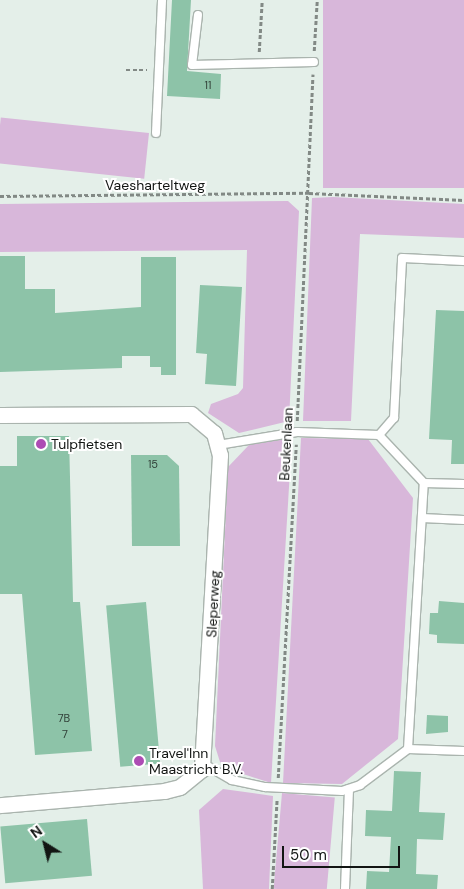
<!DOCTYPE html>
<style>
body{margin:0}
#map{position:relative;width:464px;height:889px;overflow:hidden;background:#e4efe9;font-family:"DM Sans",sans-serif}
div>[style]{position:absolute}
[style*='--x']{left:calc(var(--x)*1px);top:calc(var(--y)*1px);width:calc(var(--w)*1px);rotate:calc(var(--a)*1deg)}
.green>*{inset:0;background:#d8b7da;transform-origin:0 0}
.building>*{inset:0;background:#8dc3a8;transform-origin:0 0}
.path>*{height:2.5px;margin-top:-1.25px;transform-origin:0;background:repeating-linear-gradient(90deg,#828985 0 4px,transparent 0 6.5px)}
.roads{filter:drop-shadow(1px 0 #aab4ae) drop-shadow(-1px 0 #aab4ae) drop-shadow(0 1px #aab4ae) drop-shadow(0 -1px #aab4ae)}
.service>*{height:8px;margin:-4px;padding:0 4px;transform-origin:4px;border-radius:4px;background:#fff}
.minor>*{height:15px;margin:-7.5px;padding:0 7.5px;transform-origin:7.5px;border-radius:7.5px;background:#fff}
.dots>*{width:14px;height:14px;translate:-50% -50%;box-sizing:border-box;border:2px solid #fff;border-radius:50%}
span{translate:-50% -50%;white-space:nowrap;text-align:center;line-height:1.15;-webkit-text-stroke:4px #fff;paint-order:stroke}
.number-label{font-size:11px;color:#314038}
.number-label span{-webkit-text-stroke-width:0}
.street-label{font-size:14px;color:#121513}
.poi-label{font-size:14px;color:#121513}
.left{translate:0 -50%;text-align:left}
.north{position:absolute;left:20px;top:819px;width:50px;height:50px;-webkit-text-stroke:4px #fff;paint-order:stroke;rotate:324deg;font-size:14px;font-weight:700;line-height:20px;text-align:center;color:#121513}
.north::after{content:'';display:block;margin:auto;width:18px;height:22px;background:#121513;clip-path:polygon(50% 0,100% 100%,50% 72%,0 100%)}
.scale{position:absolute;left:282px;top:846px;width:118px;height:22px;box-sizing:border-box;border:2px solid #121513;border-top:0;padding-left:6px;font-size:15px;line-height:18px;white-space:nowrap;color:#121513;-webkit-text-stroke:4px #fff;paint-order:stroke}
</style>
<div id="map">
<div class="green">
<i style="left:323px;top:0;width:141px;height:188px"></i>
<i style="left:149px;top:133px;width:46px;height:149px;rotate:96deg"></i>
<i style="clip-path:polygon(333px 197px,464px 204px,464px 238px,360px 234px,351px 421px,303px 421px,312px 198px)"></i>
<i style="clip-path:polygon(288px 201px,299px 211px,289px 421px,239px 433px,208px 413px,211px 404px,238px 394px,243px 388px,247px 250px,0 252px,0 204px)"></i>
<i style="clip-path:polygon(292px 438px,271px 783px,234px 771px,220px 762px,215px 746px,228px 467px,249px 445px)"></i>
<i style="clip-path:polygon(301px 438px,368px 439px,413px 498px,398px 739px,342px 784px,283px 783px)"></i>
<i style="clip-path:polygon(223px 789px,273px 796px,269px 889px,203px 889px,199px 810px)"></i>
<i style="left:282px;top:793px;width:53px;height:96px;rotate:5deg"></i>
</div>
<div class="building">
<i style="clip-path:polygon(172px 0,191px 0,187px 71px,221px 74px,220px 99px,167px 96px)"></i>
<i style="clip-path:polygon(0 256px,25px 256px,25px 289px,55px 289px,55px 313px,141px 307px,141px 257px,176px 257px,176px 375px,161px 375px,161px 367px,150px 367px,150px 356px,122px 356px,122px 368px,0 372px)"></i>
<i style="clip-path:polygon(200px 285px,242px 287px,236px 386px,205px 384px,207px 354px,196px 353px)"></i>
<i style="clip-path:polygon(436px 310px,464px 311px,464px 464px,451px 464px,452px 440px,429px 439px)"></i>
<i style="clip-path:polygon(17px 436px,69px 436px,73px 602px,80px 602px,92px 751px,35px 755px,22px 594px,0 594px,0 466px,17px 466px)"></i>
<i style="clip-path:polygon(131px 455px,167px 455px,179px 466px,180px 546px,132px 546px)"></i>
<i style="clip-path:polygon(439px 601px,464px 603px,464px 644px,437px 643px,437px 635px,429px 634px,430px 613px,438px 613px)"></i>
<i style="left:146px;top:602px;width:162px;height:40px;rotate:85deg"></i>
<i style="clip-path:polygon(427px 715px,448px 716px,448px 732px,426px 734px)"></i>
<i style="clip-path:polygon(394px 771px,421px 772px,419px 812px,445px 813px,443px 840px,417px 839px,416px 874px,438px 875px,437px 889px,366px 889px,367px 871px,389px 872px,391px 837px,365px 836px,366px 810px,392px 811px)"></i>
<i style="left:87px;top:819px;width:57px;height:87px;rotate:85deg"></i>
</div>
<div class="path">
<i style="--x:314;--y:51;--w:51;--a:-86.6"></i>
<i style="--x:259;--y:52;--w:52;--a:-86.7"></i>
<i style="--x:126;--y:70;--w:21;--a:0"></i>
<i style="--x:0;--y:196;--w:309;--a:-0.6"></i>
<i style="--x:309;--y:193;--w:155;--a:2.6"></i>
<i style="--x:297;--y:421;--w:347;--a:-87.4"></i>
<i style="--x:278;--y:778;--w:334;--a:-86.9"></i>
<i style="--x:272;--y:889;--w:91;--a:-86.9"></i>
</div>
<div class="roads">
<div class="service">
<i style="--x:198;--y:15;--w:50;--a:96.8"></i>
<i style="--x:192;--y:65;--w:122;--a:-1.4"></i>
<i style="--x:156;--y:133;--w:133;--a:-87.4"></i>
<i style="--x:379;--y:435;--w:23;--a:-49"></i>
<i style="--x:394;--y:418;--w:160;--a:-87.1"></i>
<i style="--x:402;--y:258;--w:62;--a:2.8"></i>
<i style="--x:424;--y:483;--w:40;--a:1.4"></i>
<i style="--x:422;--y:518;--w:42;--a:2.7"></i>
<i style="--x:408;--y:749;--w:56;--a:2"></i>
<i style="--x:204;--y:764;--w:32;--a:30"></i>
<i style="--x:232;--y:780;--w:34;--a:12"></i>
<i style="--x:265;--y:787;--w:77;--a:3"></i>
<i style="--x:342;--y:791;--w:19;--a:-18"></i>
<i style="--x:360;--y:785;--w:60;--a:-36.9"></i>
<i style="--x:408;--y:749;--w:266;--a:-86.6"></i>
<i style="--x:424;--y:483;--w:66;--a:-133.2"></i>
<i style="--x:379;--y:435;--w:82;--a:-177.9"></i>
<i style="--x:297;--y:432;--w:80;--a:170.7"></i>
<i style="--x:345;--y:889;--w:100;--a:-87.7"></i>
</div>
<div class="minor">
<i style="--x:0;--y:415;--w:191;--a:-0.3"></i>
<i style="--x:191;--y:414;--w:30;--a:40"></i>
<i style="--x:214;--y:433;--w:23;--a:75"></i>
<i style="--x:220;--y:455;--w:315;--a:93.3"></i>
<i style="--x:202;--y:769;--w:28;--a:141"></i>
<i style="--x:180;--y:787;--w:16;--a:166"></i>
<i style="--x:164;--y:791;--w:165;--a:175.1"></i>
</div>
</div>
<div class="dots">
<i style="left:41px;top:444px;background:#ad4cb4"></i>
<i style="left:139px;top:761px;background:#ad4cb4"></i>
</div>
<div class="number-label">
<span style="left:208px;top:85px">11</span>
<span style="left:153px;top:464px">15</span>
<span style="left:64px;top:718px">7B</span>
<span style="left:65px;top:734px">7</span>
</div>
<div class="street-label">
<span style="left:155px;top:185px">Vaesharteltweg</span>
<span style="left:286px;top:444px;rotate:-87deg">Beukenlaan</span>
<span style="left:213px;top:604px;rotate:-87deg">Sleperweg</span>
</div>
<div class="poi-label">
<span class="left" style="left:51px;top:444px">Tulpfietsen</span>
<span class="left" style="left:149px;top:761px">Travel'Inn<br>Maastricht B.V.</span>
</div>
<div class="north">N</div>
<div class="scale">50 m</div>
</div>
